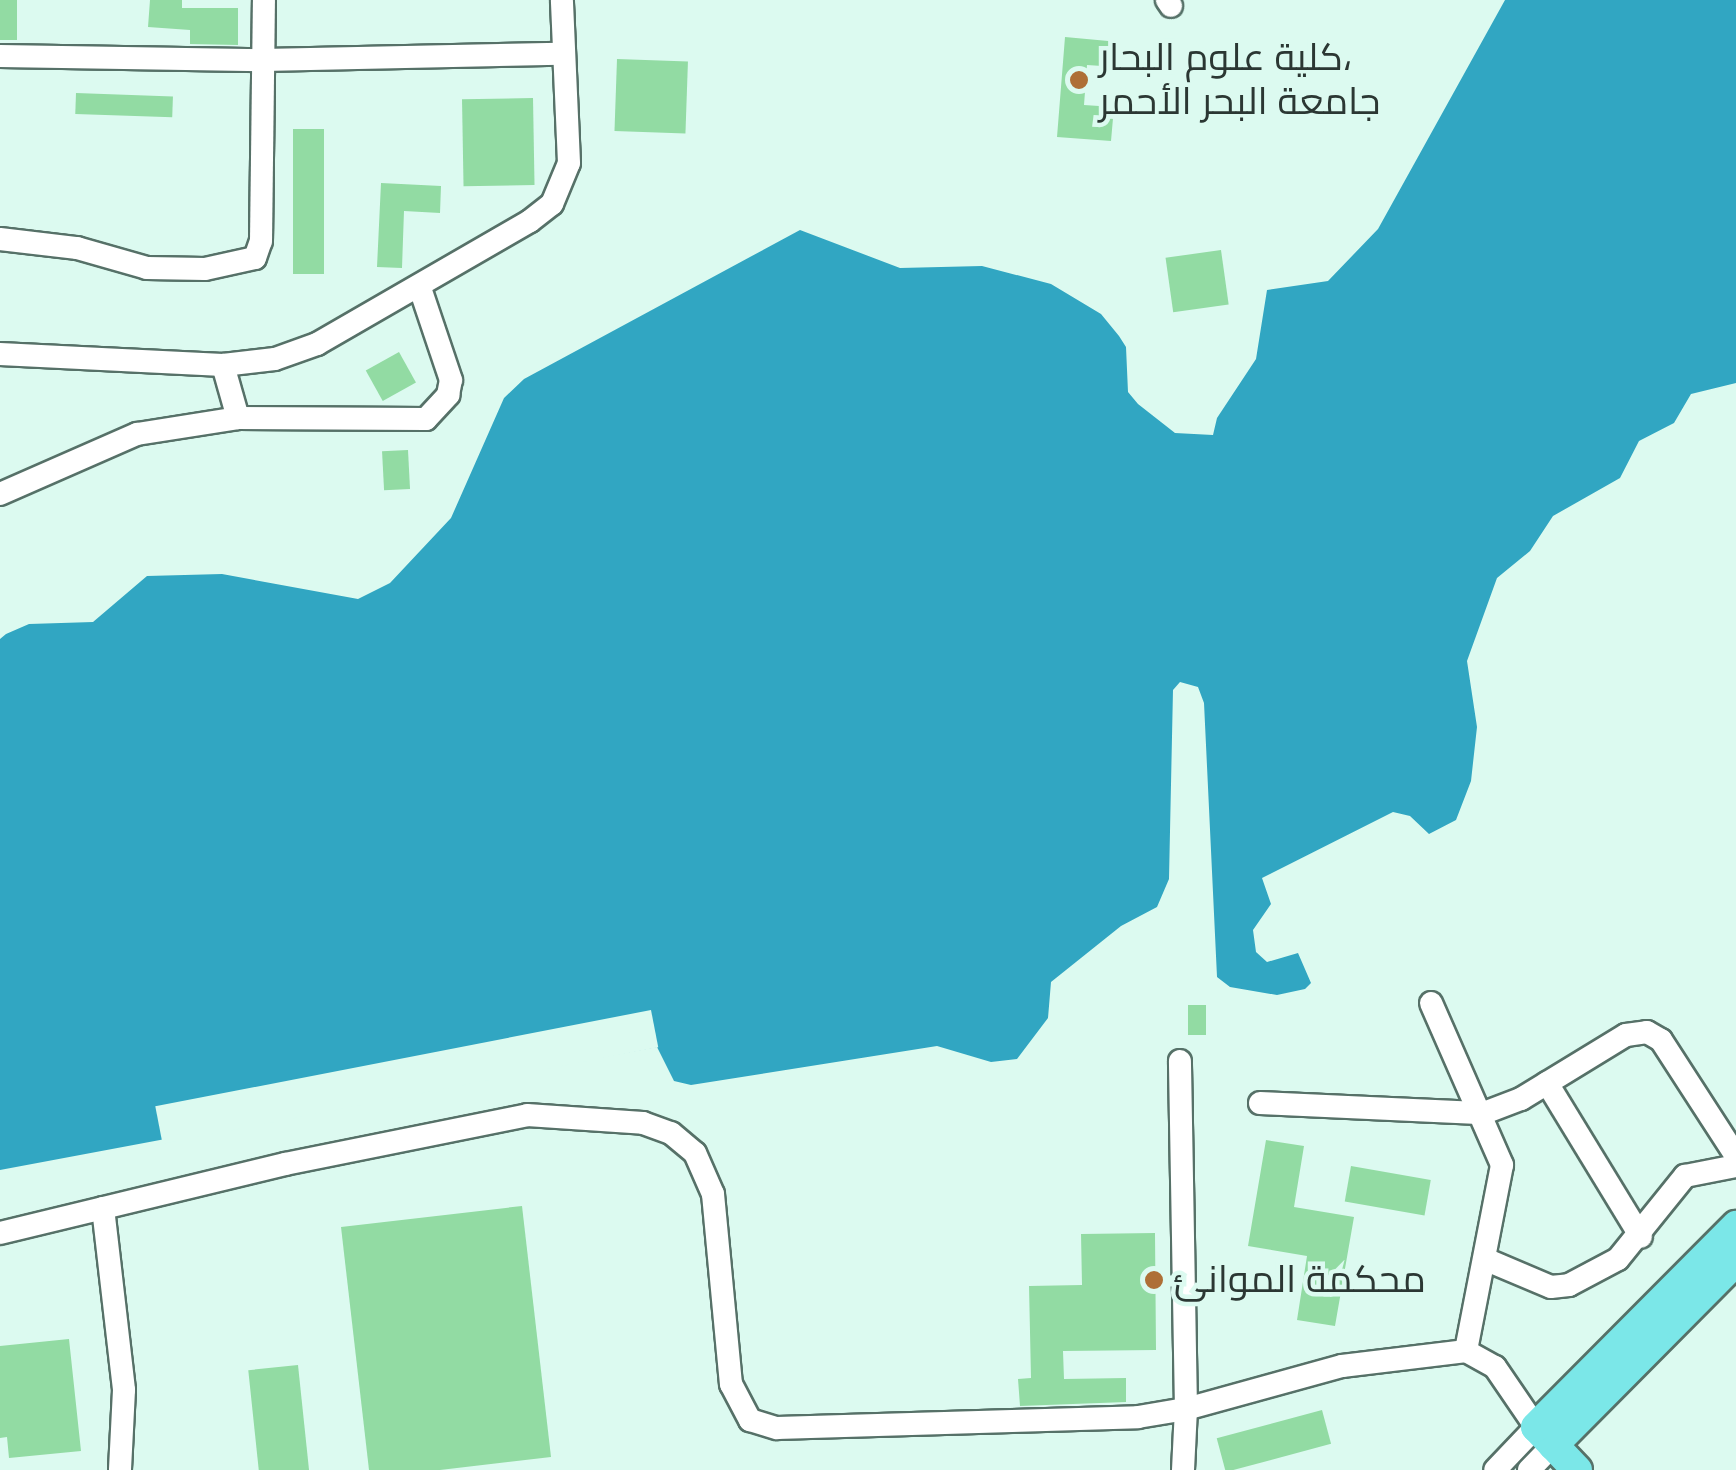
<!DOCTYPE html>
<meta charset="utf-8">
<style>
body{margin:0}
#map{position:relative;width:1736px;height:1470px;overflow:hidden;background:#dcfaf0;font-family:"Space Grotesk",Cairo,sans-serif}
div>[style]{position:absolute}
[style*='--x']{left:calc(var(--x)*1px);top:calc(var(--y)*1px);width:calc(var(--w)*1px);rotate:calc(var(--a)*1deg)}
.water>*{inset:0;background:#31a6c2}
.pier>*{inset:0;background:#dcfaf0;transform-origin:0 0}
.building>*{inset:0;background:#92dba3;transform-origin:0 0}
.roads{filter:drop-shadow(2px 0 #567168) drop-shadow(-2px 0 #567168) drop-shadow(0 2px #567168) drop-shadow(0 -2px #567168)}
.minor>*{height:22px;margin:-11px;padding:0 11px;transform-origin:11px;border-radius:11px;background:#fff}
.major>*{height:30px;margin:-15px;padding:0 15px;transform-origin:15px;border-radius:15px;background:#7be7e8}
.dots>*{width:28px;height:28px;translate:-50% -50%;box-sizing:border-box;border:5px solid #dcfaf0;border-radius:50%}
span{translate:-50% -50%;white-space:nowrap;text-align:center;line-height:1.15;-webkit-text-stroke:9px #dcfaf0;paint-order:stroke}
.poi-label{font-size:38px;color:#2b3733}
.left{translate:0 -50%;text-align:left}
</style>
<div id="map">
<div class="water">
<i style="clip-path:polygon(1505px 0,1736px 0,1736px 383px,1691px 394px,1674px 423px,1639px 441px,1620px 478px,1553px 516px,1530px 551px,1497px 578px,1467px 661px,1477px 727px,1471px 781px,1456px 820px,1429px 834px,1410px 816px,1393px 812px,1262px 878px,1271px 904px,1253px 930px,1256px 952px,1267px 962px,1298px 953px,1311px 983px,1305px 989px,1277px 995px,1230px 987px,1217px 977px,1204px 703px,1198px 687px,1180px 682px,1173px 690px,1169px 879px,1157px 907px,1121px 926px,1051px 982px,1048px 1018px,1017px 1059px,991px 1062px,937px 1046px,691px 1085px,674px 1081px,657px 1047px,0 1170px,0 639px,6px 634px,29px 624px,93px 622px,147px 576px,222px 574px,358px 599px,390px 583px,451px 518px,504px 398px,524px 379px,800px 230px,900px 268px,982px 266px,1051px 284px,1101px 314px,1119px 336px,1126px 347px,1128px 392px,1138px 404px,1175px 433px,1213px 435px,1217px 418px,1256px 359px,1267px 290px,1328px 281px,1378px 229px)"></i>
</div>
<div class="pier">
<i style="left:651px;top:1010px;width:38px;height:505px;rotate:79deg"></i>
</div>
<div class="building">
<i style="left:0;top:0;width:17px;height:40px"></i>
<i style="clip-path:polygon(150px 0,182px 0,182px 8px,238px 8px,238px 45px,190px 44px,190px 30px,148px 27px)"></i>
<i style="clip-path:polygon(1065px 37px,1119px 42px,1117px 67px,1087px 65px,1084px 105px,1114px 107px,1111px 141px,1057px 137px)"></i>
<i style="left:617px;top:59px;width:71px;height:72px;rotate:2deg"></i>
<i style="left:76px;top:93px;width:97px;height:21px;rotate:2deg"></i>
<i style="left:533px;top:98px;width:87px;height:71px;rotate:89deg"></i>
<i style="left:293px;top:129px;width:31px;height:145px"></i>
<i style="clip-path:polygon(381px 183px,441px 186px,440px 213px,404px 211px,402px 268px,377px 267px)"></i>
<i style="left:1221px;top:250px;width:55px;height:56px;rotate:82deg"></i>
<i style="left:399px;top:352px;width:35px;height:38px;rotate:61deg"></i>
<i style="left:408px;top:450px;width:39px;height:26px;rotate:87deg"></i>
<i style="left:1188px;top:1005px;width:18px;height:30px"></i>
<i style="clip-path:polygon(1266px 1140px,1304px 1146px,1294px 1207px,1354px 1217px,1335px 1326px,1297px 1320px,1307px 1256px,1248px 1246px)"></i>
<i style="left:1351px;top:1166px;width:81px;height:36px;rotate:10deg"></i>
<i style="clip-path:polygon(522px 1206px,551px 1457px,440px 1470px,369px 1470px,341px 1227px)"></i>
<i style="clip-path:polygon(1155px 1233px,1156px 1350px,1063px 1351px,1064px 1379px,1126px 1378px,1126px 1402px,1020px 1406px,1018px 1379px,1031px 1378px,1029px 1286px,1082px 1285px,1081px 1234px)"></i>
<i style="clip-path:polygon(69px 1339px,81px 1451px,9px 1458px,7px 1437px,0 1438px,0 1346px)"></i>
<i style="left:298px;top:1365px;width:106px;height:50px;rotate:84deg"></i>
<i style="left:1322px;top:1410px;width:35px;height:109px;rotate:75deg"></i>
</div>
<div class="roads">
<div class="minor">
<i style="--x:1167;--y:0;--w:7;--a:56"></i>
<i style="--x:0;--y:56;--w:263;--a:0.9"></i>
<i style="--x:263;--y:60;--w:297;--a:-1.2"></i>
<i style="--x:0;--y:239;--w:78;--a:6.7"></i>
<i style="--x:77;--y:248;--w:73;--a:15.9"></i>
<i style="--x:147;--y:268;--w:58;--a:1"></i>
<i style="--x:205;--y:269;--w:51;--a:-12.4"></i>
<i style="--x:255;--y:258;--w:18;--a:-71"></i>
<i style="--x:261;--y:241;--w:241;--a:-89.3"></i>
<i style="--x:0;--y:354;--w:223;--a:2.8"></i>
<i style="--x:223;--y:365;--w:52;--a:-6.6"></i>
<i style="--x:275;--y:359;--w:45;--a:-19.7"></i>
<i style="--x:317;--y:344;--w:246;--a:-30"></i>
<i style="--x:530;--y:221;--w:28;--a:-38"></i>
<i style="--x:552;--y:204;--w:44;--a:-67.5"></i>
<i style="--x:569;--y:163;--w:163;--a:-92.5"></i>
<i style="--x:223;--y:365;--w:55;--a:74.2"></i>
<i style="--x:0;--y:494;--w:150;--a:-23.7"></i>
<i style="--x:137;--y:434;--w:102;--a:-9"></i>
<i style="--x:238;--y:418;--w:188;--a:0.3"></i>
<i style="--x:426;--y:419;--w:33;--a:-47"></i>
<i style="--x:448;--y:395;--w:15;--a:-79"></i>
<i style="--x:451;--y:380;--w:97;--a:-108.6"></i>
<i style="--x:1431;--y:1003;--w:177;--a:66.3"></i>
<i style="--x:1502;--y:1165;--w:189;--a:101"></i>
<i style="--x:1547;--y:1083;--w:180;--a:58.6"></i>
<i style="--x:1260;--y:1103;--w:224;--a:2.6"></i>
<i style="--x:1484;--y:1113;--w:40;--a:-21"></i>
<i style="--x:1521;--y:1099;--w:123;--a:-31.4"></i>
<i style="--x:1626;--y:1035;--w:21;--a:-8"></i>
<i style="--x:1647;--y:1032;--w:16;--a:30"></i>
<i style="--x:1661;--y:1040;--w:138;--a:57.1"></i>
<i style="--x:103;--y:1208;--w:183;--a:83.4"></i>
<i style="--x:124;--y:1390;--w:80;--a:92.9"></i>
<i style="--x:0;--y:1233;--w:293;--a:-13.6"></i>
<i style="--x:285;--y:1164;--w:247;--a:-11.4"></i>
<i style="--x:527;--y:1115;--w:116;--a:3.9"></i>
<i style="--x:643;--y:1123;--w:30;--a:20"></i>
<i style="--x:671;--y:1133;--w:31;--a:40"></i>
<i style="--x:695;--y:1153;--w:45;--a:66.3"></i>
<i style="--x:713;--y:1194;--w:191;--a:84.6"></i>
<i style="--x:731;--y:1384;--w:41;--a:62.2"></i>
<i style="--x:750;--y:1420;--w:28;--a:17"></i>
<i style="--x:777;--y:1428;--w:361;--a:-1.7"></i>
<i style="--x:1138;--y:1417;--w:49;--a:-9.5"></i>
<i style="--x:1186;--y:1409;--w:348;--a:-91"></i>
<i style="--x:1487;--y:1260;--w:69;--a:22.9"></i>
<i style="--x:1551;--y:1287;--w:18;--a:-6"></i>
<i style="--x:1569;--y:1285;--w:55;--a:-28"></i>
<i style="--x:1618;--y:1259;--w:107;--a:-51.1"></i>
<i style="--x:1685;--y:1176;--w:52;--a:-11.1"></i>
<i style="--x:1183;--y:1470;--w:61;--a:-87.2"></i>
<i style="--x:1186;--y:1409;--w:162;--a:-15.4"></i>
<i style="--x:1342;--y:1366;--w:125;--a:-6.9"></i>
<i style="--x:1466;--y:1351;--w:33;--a:29"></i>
<i style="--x:1495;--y:1367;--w:73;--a:55.7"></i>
<i style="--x:1536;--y:1427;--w:59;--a:133.6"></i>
<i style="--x:1529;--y:1470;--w:35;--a:-46"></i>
</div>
<div class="major">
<i style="--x:1553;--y:1445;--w:260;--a:-45.2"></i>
<i style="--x:1577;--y:1470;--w:59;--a:-133.6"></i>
<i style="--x:1536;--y:1427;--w:284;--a:-45.1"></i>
</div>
</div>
<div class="dots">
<i style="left:1079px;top:80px;background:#ae6f36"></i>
<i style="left:1154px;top:1280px;background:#ae6f36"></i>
</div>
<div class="poi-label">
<span class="left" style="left:1099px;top:80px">كلية علوم البحار،<br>جامعة البحر الأحمر</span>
<span class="left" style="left:1174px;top:1280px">محكمة الموانئ</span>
</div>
</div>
